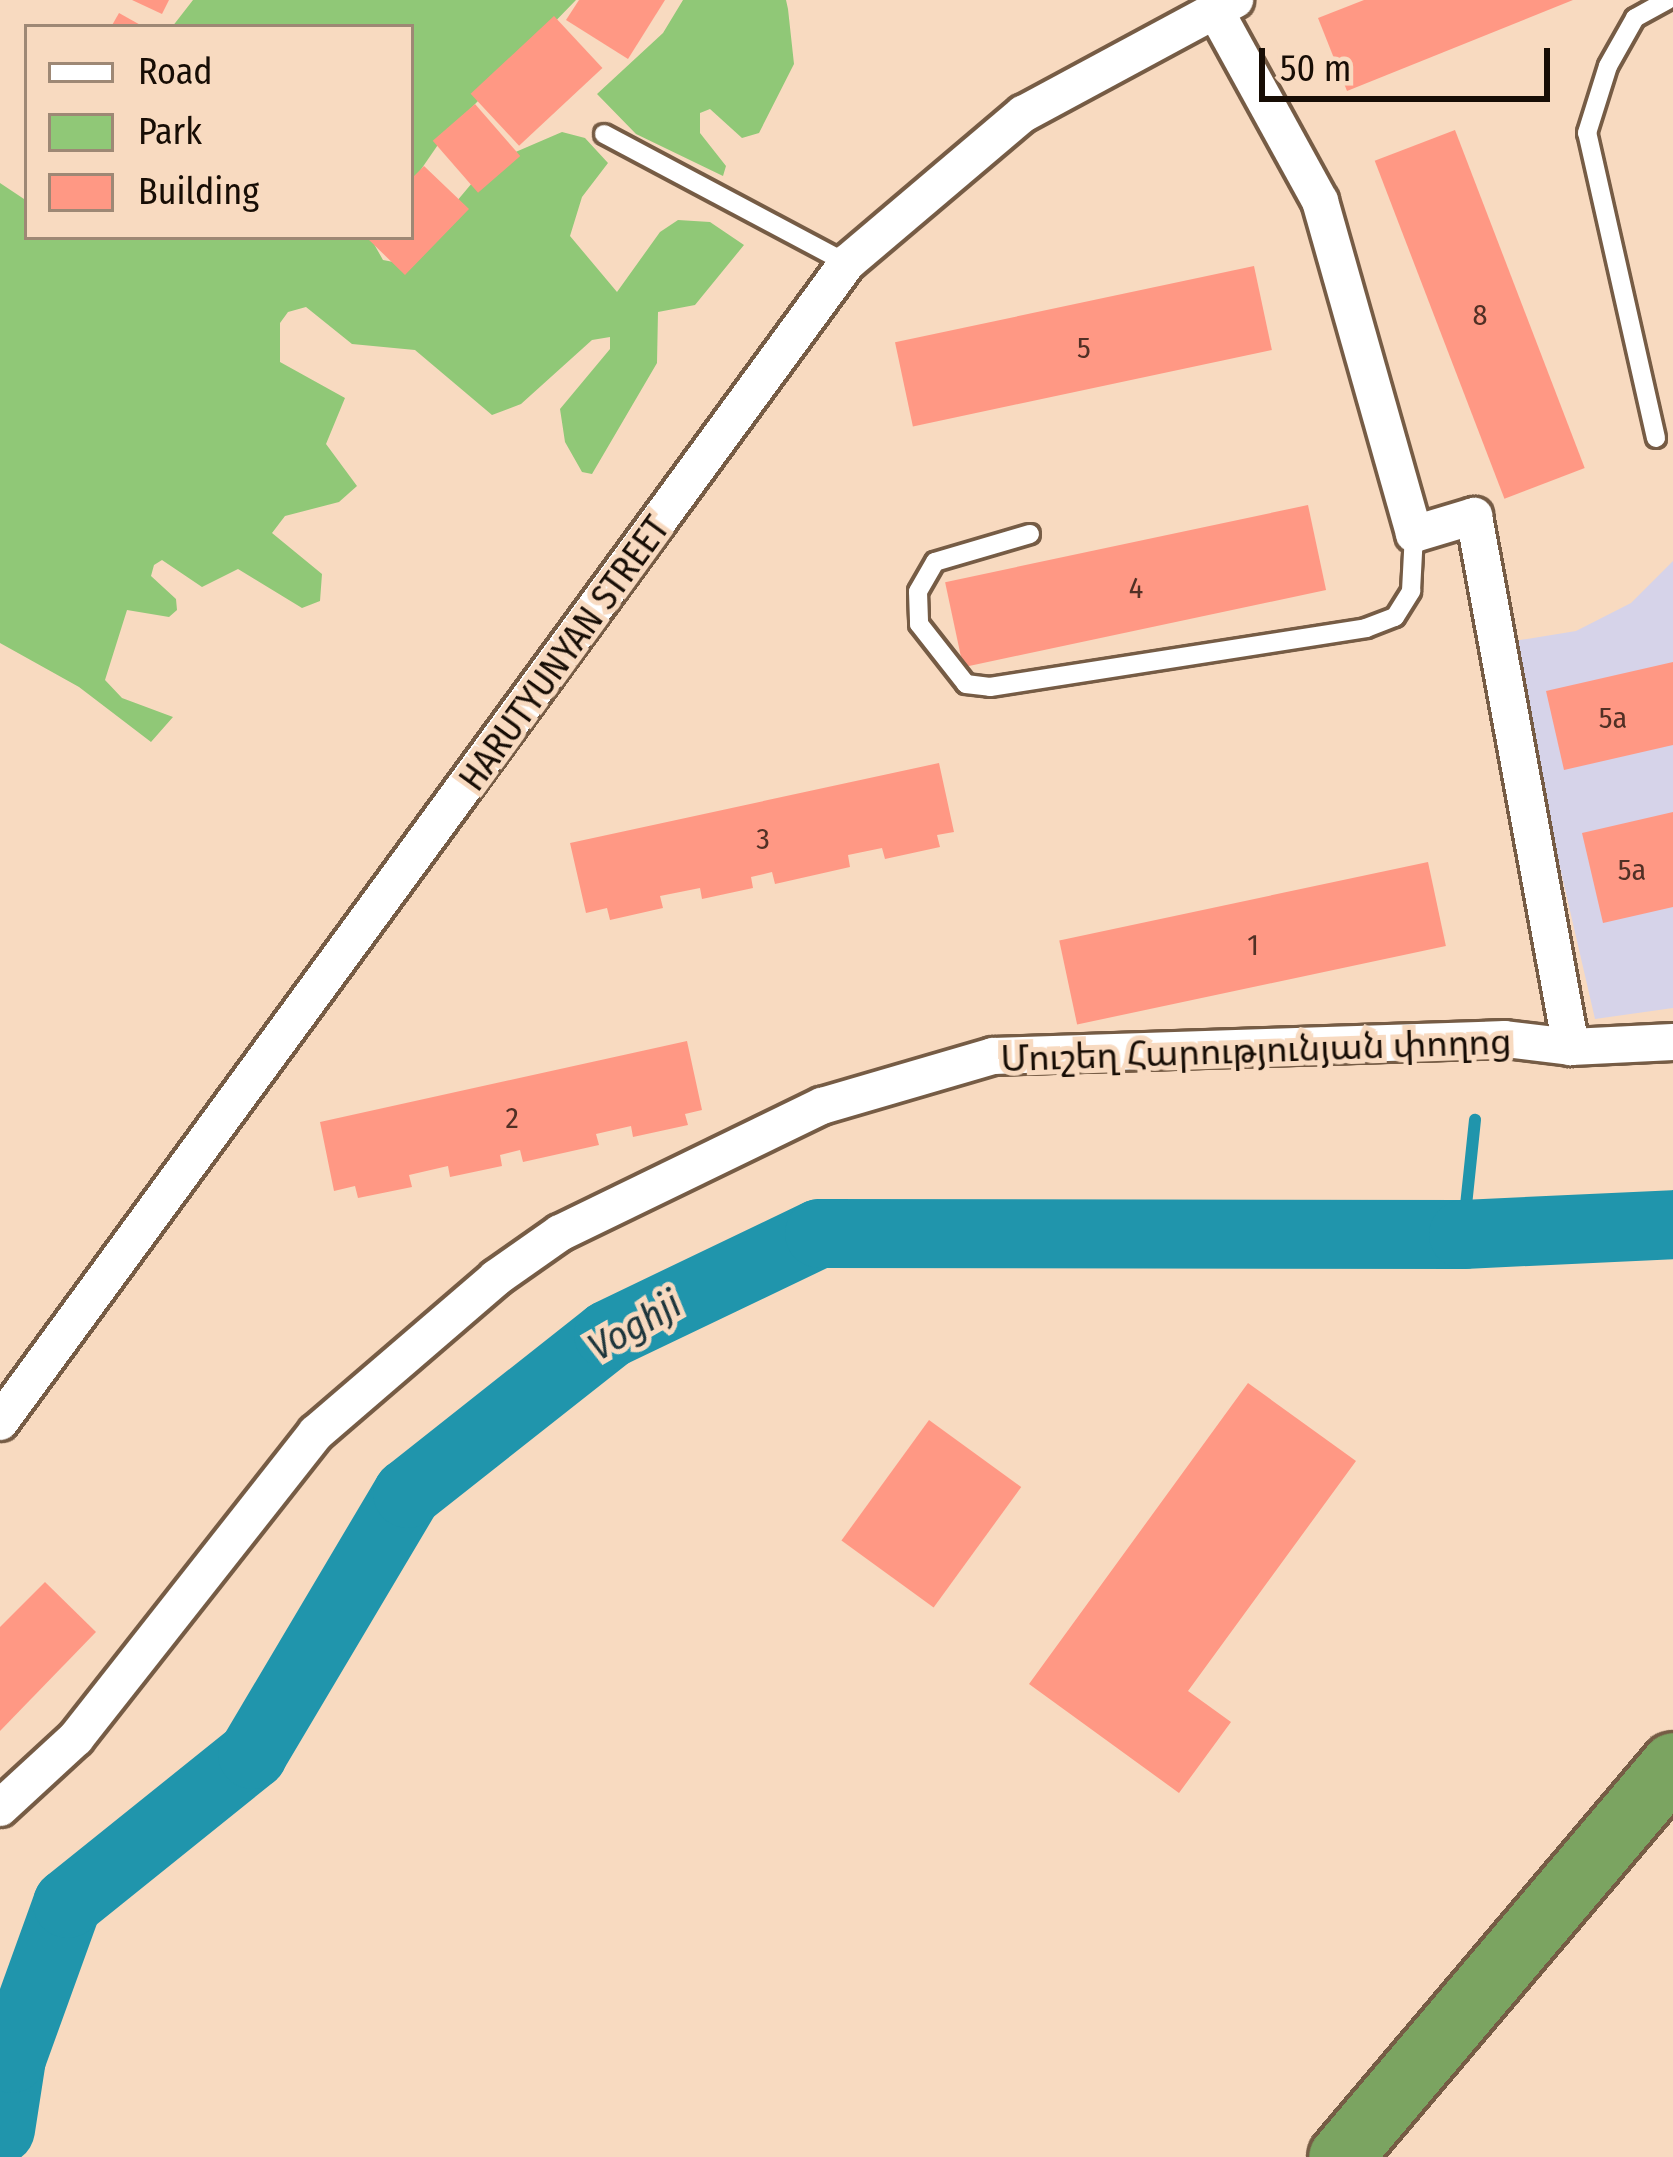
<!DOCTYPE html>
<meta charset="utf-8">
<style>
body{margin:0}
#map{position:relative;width:1673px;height:2157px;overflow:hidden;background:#f8dac0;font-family:"Fira Sans Condensed","Noto Sans Armenian",sans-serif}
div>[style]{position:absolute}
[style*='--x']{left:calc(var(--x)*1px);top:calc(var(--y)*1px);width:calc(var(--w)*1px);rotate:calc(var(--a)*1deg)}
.education>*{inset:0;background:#d6d3e9}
.green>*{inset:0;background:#90c877}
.stream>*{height:12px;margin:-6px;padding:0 6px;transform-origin:6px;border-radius:6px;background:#2095ac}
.river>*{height:69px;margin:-34.5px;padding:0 34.5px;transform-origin:34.5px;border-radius:34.5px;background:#2095ac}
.building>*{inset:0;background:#ff9884;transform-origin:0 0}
.roads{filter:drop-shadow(3px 0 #765c45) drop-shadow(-3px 0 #765c45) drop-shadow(0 3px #765c45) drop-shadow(0 -3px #765c45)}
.lane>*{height:18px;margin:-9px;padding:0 9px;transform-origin:9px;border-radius:9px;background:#fff}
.street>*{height:36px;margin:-18px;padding:0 18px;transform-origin:18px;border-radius:18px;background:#fff}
.highway>*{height:63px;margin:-31.5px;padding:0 31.5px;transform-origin:31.5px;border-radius:31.5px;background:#7ba461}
span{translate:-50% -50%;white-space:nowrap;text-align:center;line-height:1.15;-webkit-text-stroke:10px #f8dac0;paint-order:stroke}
.number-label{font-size:30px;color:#513025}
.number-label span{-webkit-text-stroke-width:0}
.street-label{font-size:36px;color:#170d05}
.water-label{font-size:39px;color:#1e363c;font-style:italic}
.legend{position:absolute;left:24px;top:24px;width:390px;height:216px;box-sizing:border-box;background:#f8dac0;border:3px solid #9e8875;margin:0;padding:15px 21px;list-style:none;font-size:36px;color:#170d05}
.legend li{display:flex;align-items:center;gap:24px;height:60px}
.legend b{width:60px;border:3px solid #9e8875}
.scale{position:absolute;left:1259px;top:48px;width:291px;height:54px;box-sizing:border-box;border:6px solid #170d05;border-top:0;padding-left:15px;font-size:36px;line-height:42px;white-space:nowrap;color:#170d05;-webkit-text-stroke:9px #f8dac0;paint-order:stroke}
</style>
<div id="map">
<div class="education">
<i style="clip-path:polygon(1673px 561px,1673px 1008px,1595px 1019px,1508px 642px,1576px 631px,1631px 603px)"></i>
</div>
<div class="green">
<i style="clip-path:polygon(193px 0,576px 0,444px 136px,411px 184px,411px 27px,172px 27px)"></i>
<i style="clip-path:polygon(683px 0,786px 0,788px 9px,794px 64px,759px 133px,742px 138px,710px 109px,700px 113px,700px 133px,726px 166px,723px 176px,636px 134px,597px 94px,663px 33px)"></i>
<i style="clip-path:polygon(562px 132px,585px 138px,608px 163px,582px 197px,570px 236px,617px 292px,660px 232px,678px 220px,710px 222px,744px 245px,695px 305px,658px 312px,657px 363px,592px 474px,582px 472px,565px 442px,560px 409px,610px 349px,610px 337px,592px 340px,521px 404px,492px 415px,415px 350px,352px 344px,306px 307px,288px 312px,280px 323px,280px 362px,345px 398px,326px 444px,357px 486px,339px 502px,285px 516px,272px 533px,322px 574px,320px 601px,302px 608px,238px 569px,202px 587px,162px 560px,154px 565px,151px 576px,176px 599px,177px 610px,169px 617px,127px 610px,105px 680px,122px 698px,173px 717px,151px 742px,79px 687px,0 643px,0 183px,27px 201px,27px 237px,370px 237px,383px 260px,404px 264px,488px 164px)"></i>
</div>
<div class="stream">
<i style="--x:1463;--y:1234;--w:115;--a:-84"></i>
</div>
<div class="river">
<i style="--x:0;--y:2129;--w:72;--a:-81.2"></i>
<i style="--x:11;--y:2058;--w:165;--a:-70.1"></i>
<i style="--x:67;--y:1903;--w:238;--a:-38.8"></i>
<i style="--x:252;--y:1754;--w:304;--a:-59.3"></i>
<i style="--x:407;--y:1493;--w:256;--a:-38.3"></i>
<i style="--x:608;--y:1334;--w:234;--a:-25.6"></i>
<i style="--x:819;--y:1233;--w:644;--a:0.09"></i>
<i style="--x:1463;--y:1234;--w:210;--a:-2.7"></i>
</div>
<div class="building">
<i style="clip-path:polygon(132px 0,169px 0,162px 14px)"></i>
<i style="clip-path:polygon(579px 0,665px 0,628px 59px,566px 20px)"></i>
<i style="clip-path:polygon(1364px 0,1573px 0,1347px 91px,1318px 18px)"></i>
<i style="clip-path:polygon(119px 13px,144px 27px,111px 27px)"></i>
<i style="left:554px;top:16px;width:71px;height:114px;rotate:47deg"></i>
<i style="left:475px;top:104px;width:69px;height:56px;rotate:49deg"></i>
<i style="left:1455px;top:130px;width:362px;height:86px;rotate:69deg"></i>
<i style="clip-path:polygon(424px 166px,469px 209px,405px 275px,366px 237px,411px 237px,411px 179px)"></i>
<i style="left:1254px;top:266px;width:86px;height:367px;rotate:78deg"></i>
<i style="left:1308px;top:505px;width:87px;height:371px;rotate:78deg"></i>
<i style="clip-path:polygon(1673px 662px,1673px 745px,1564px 770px,1546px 691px)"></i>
<i style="clip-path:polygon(939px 763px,954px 832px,937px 835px,940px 847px,885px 859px,882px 848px,848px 855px,850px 867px,775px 884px,772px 872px,751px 877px,753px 888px,702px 899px,700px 888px,660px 896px,663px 908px,610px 920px,607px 908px,586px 913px,570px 843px)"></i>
<i style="clip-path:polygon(1673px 812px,1673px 907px,1603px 923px,1582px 833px)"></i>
<i style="left:1428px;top:862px;width:86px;height:377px;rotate:78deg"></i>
<i style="clip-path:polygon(687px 1041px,702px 1110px,685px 1114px,688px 1125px,633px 1137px,631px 1126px,596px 1134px,599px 1145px,523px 1162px,520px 1150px,500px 1155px,502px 1166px,450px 1177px,448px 1166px,409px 1175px,412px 1187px,358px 1198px,355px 1186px,334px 1191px,320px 1122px)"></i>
<i style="clip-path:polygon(1248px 1383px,1356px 1461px,1188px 1691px,1231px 1722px,1179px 1793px,1029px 1684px)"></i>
<i style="left:929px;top:1420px;width:114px;height:149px;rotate:36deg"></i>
<i style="clip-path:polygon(45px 1582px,96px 1632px,0 1731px,0 1627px)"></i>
</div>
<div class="roads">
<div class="lane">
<i style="--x:604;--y:134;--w:275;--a:28"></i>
<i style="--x:1656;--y:438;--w:313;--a:-102.7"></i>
<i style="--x:1587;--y:133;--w:70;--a:-72.6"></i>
<i style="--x:1608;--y:66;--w:55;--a:-60.6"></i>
<i style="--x:1635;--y:18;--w:37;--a:-29"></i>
<i style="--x:1030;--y:534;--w:99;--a:163.6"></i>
<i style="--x:935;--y:562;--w:34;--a:120"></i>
<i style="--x:918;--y:592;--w:32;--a:88"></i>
<i style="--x:919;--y:624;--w:76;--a:51.9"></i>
<i style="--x:966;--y:684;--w:24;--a:7"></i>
<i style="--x:990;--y:687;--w:381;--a:-8.9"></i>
<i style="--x:1366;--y:628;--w:31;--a:-21"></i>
<i style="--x:1395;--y:617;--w:31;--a:-58"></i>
<i style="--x:1411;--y:591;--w:57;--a:-87"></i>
</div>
<div class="street">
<i style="--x:1215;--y:10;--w:218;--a:61.2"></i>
<i style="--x:1320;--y:201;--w:346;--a:74.2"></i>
<i style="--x:1414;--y:534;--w:63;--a:-16.7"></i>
<i style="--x:1474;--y:516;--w:540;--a:79.65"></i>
<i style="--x:0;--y:1422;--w:1436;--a:-53.84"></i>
<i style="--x:847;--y:263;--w:231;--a:-40.3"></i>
<i style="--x:1023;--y:114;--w:241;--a:-28.3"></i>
<i style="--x:0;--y:1808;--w:103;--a:-42.6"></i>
<i style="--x:76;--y:1738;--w:388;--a:-51.8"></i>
<i style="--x:316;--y:1433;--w:238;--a:-40.7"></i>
<i style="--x:496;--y:1278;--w:78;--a:-35.1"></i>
<i style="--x:560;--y:1233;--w:291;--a:-25.9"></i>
<i style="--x:822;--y:1106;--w:178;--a:-16.3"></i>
<i style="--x:993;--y:1056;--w:512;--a:-1.9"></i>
<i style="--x:1505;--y:1039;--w:66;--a:6.9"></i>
<i style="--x:1571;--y:1047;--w:102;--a:-2.8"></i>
</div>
<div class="highway">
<i style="--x:1340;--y:2157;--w:515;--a:-49.72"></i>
</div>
</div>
<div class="number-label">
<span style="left:1480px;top:315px">8</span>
<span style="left:1084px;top:348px">5</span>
<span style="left:1136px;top:588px">4</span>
<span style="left:1613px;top:718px">5a</span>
<span style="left:763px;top:839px">3</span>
<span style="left:1632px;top:870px">5a</span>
<span style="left:1253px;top:945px">1</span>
<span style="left:512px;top:1118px">2</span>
</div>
<div class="street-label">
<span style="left:565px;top:654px;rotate:-54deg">HARUTYUNYAN STREET</span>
<span style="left:1256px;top:1051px;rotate:-2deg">Մուշեղ Հարությունյան փողոց</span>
</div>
<div class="water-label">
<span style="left:635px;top:1326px;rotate:-30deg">Voghji</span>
</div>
<ul class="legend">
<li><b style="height:15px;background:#fff"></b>Road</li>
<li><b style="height:33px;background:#90c877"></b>Park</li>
<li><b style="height:33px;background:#ff9884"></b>Building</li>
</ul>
<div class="scale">50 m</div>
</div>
